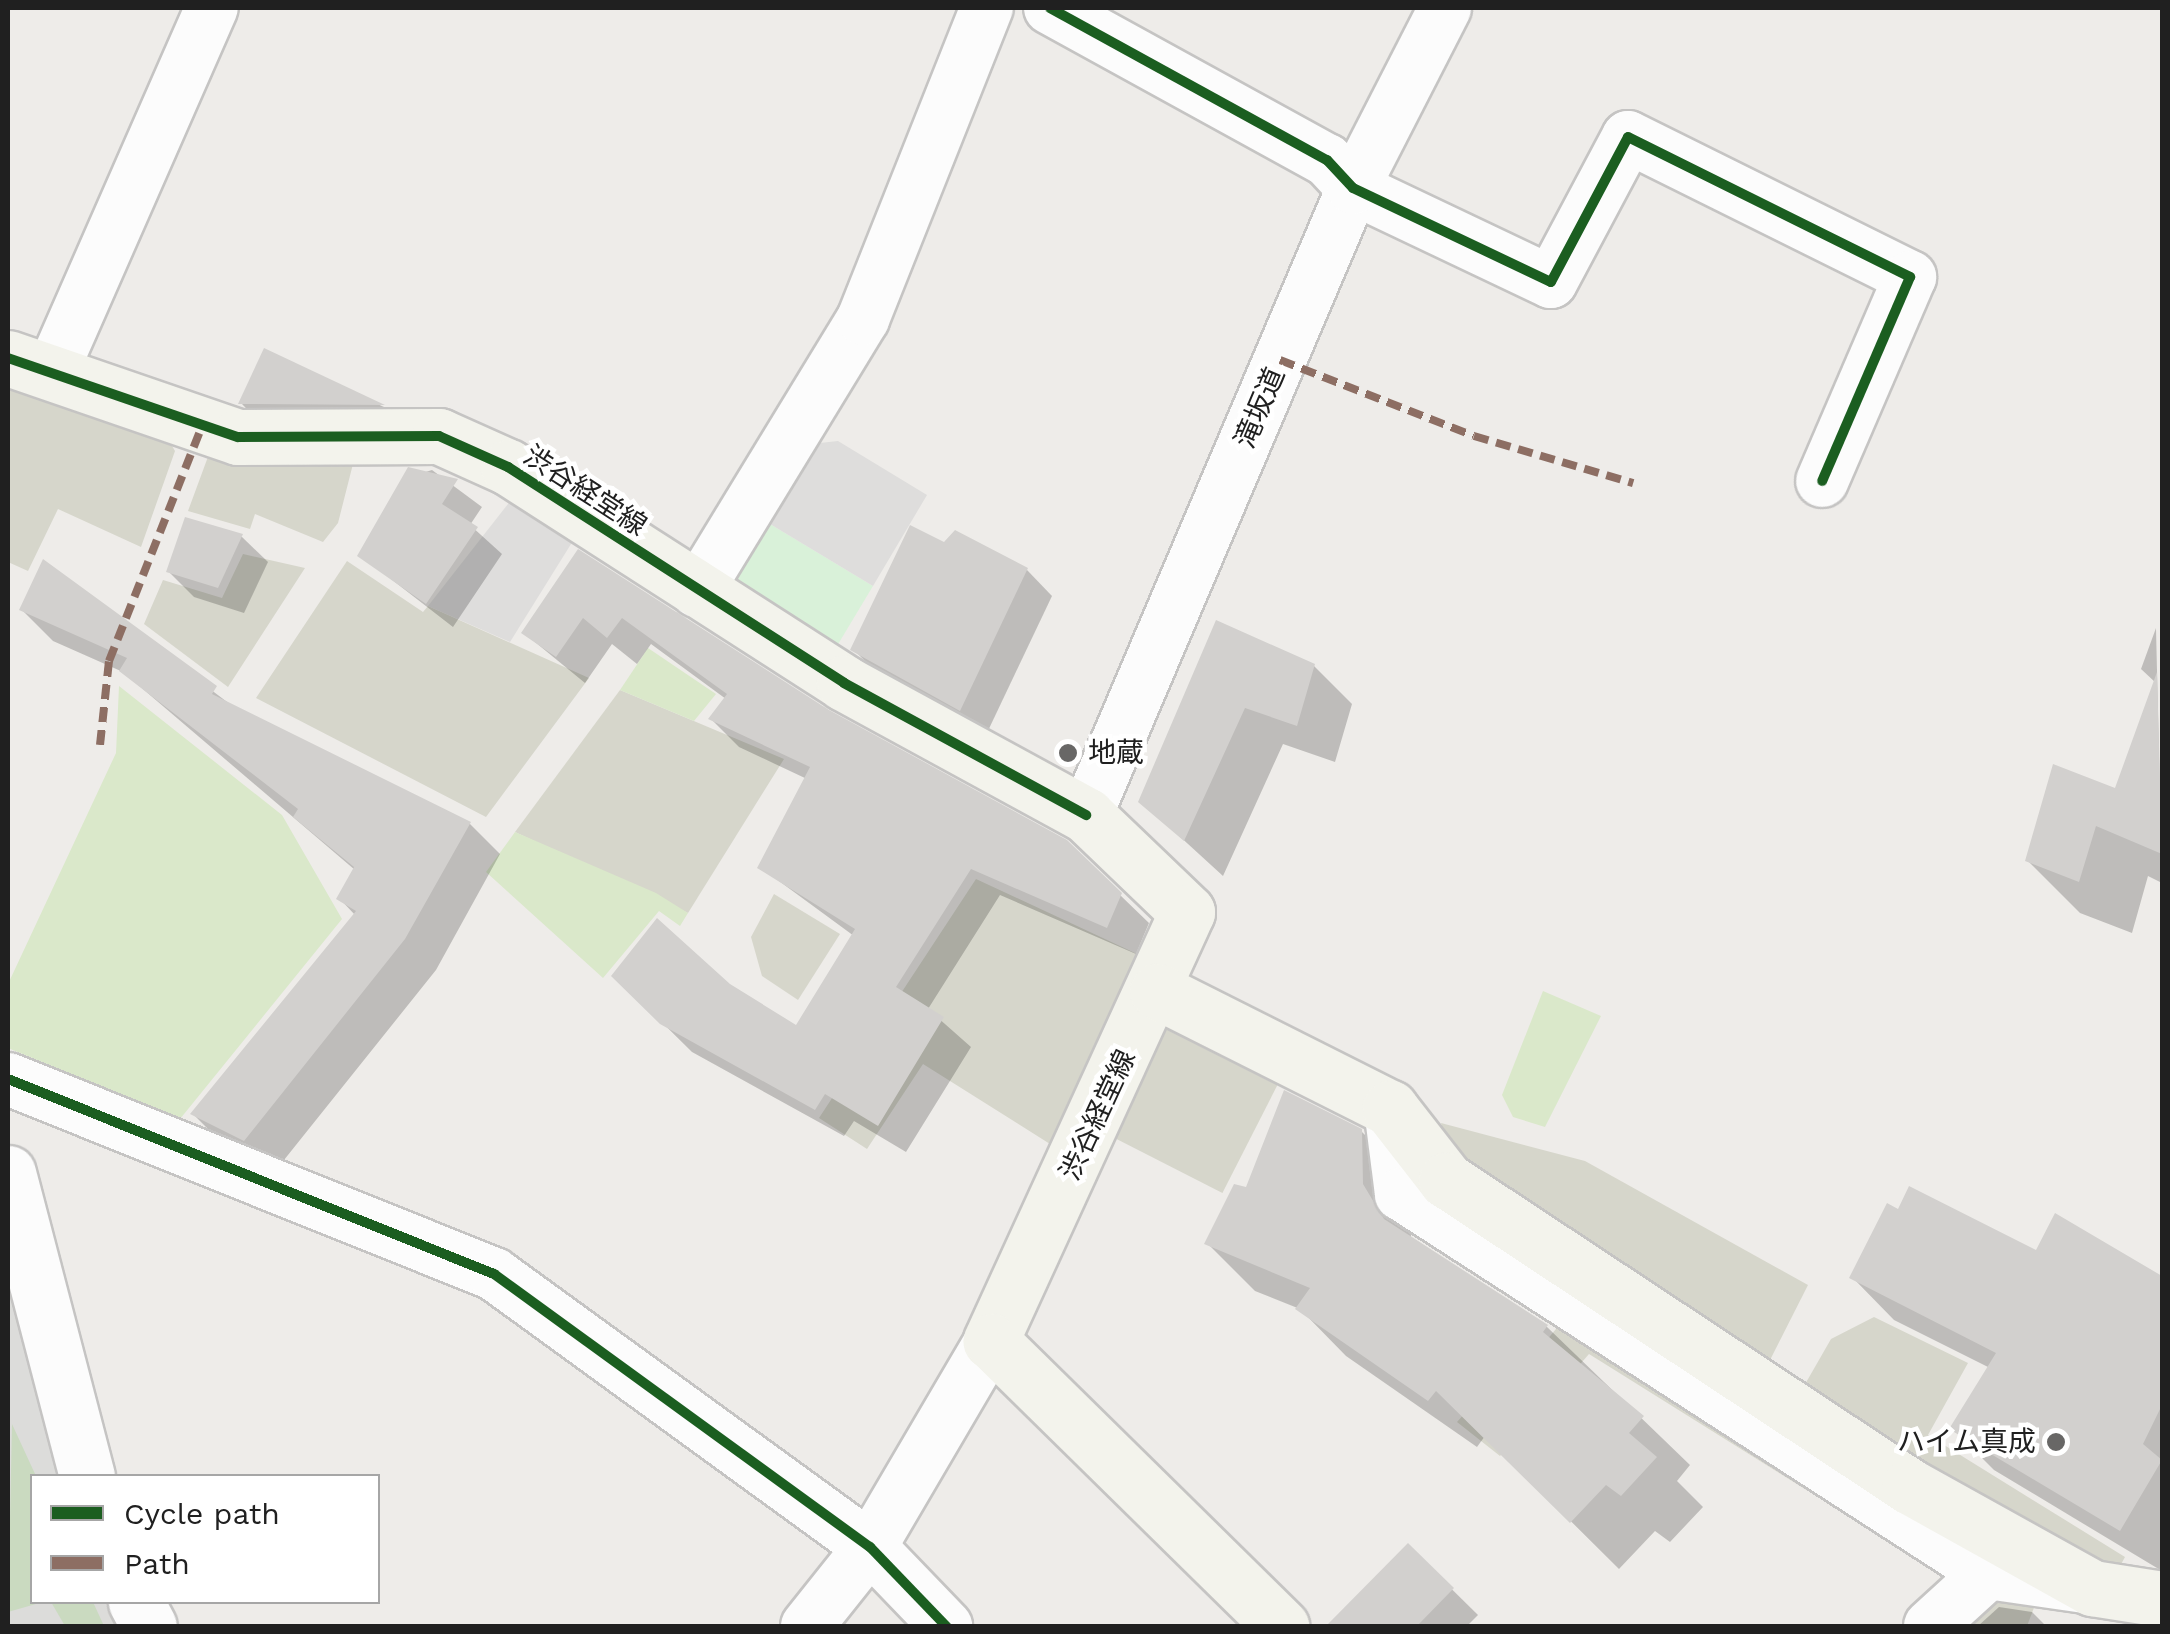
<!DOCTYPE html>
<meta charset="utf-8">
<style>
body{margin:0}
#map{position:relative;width:2170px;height:1634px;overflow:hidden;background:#eeece9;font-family:"Work Sans","Noto Sans JP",sans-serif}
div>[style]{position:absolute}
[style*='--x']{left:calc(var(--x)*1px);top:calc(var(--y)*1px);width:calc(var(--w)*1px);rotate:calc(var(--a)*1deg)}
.religious>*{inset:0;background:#dcdcda}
.construction>*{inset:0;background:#d6d6cb;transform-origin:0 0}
.grass>*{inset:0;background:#dae8ca}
.forest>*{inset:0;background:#cadac0}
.park>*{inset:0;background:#d9f1d9}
.parking>*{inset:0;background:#dedddc}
.shadow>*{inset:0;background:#0003}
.building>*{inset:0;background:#d2d0ce}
.roads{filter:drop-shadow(2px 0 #c5c4c3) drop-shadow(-2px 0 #c5c4c3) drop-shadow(0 2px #c5c4c3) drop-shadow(0 -2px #c5c4c3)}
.minor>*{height:52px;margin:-26px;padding:0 26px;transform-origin:26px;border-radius:26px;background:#fcfcfc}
.tertiary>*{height:55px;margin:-27.5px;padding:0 27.5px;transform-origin:27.5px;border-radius:27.5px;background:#fcfcfc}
.secondary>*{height:55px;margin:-27.5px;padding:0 27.5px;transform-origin:27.5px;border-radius:27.5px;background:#f3f3ec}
.quiet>*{height:8px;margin-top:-4px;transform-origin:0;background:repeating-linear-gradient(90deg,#8d6e63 0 15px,transparent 0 23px)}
.cycleway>*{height:10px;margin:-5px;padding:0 5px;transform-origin:5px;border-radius:5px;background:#1b5e20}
.dots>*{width:28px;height:28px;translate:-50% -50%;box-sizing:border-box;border:5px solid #fff;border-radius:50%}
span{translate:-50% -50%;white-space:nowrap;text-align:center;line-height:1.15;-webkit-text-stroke:9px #fff;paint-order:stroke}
.street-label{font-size:28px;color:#202020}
.poi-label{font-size:28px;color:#202020}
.left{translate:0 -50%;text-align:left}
.right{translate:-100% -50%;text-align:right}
.frame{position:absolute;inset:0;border:10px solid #202020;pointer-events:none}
.legend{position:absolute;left:30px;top:1474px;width:350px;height:130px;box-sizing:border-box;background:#fff;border:2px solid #a6a6a6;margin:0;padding:12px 18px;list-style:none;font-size:30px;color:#202020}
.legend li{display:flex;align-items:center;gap:20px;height:50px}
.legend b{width:50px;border:2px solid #a6a6a6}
</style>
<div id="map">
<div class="religious">
<i style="clip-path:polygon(8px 1281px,64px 1476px,32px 1476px,32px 1602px,124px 1602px,137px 1626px,8px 1626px)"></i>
</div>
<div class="construction">
<i style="clip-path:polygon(8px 380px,168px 439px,175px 451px,141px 547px,58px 509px,28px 571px,8px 562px)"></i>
<i style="clip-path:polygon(209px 454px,354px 460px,338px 523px,323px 542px,255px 514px,250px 529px,188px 511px)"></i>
<i style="clip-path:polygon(243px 554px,305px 568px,228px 687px,144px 624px,163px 580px,222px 598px)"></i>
<i style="clip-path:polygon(347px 561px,423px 612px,428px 606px,589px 678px,486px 817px,256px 698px)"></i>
<i style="clip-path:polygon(620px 690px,784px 759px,688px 913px,515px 832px)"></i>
<i style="clip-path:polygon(976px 879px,1150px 960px,1067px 1139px,1050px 1144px,923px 1064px,867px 1149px,819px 1118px)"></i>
<i style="clip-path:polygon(774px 894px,840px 934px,798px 1000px,762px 976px,751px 937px)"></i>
<i style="left:1167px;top:1011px;width:132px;height:137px;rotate:27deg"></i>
<i style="clip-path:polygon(1441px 1123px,1585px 1161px,1808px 1285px,1765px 1370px,1451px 1157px)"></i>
<i style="clip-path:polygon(1566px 1317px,1814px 1484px,1808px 1491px,1589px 1354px,1500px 1456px,1457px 1422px,1506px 1367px,1520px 1372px)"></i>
<i style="clip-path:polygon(1874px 1317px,1968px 1363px,1928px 1435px,2125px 1557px,2113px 1579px,1800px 1393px,1831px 1339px)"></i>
<i style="clip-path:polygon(1997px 1586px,2040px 1592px,2027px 1626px,1952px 1626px)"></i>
</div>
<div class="grass">
<i style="clip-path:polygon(648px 648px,716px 694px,694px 721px,620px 690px)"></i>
<i style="clip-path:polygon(119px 686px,282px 815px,342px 919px,180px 1119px,8px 1048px,8px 984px,116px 753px)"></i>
<i style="clip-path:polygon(515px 832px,656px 893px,688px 913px,680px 926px,659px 911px,603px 978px,486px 872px)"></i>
<i style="clip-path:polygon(1543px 991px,1601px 1016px,1545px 1127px,1513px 1117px,1502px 1095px)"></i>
</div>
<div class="forest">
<i style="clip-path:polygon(12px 1424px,36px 1476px,32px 1602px,43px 1602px,8px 1612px)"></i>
<i style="clip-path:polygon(51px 1602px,93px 1602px,104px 1626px,65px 1626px)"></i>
</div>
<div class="park">
<i style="clip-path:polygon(765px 521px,873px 586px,834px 651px,733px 587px,733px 571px)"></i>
</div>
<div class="parking">
<i style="clip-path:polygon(838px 441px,927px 495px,873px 586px,765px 521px,811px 444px)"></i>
<i style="clip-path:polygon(515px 495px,576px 536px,510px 642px,428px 606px)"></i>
</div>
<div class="shadow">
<i style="clip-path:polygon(265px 352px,384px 407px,406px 430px,266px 429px,241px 403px)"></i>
<i style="clip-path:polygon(432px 470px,482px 507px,470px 525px,502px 554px,453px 627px,360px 555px,406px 478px)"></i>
<i style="clip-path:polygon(186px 520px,242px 537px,268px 562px,244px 613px,194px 597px,169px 572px)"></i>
<i style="clip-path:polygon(945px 545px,1027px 570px,1052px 596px,986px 735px,879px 675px,853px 649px)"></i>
<i style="clip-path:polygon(579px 553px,1120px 895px,1149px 923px,1136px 954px,1000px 895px,928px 1009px,971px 1047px,906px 1152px,854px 1121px,844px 1136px,692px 1052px,614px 975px,728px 986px,796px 1029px,854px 936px,760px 867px,807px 779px,739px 747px,711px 719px,726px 699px,651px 644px,637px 664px,612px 644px,585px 683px,524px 633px)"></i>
<i style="clip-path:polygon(44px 563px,235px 708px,470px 824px,500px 854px,436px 970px,276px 1170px,223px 1144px,193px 1114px,355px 915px,339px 898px,355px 870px,123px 672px,53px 641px,22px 610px)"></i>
<i style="clip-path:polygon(1217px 624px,1314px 666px,1352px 704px,1335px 762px,1283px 744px,1223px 876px,1141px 801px)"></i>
<i style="clip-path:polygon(2156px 628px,2162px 883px,2148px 876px,2132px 933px,2080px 913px,2027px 860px,2117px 791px,2156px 683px,2141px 669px)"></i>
<i style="clip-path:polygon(1361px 1131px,1409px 1179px,1411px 1237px,1547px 1327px,1690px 1465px,1677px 1481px,1703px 1507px,1670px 1542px,1655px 1531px,1619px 1569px,1485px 1436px,1477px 1447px,1346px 1356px,1300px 1309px,1255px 1291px,1207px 1243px,1247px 1190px)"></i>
<i style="clip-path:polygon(2056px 1217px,2162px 1279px,2162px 1571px,1994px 1470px,1952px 1428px,1990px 1368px,1894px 1320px,1853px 1278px,2037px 1253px)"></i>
<i style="clip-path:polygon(1408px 1546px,1478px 1615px,1467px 1626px,1360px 1626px,1345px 1611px)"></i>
<i style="clip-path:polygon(1999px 1607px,2032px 1612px,2046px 1626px,1978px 1626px)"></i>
</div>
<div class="building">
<i style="clip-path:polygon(264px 348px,385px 405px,238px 404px)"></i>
<i style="clip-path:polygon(408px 467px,458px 479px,442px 504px,478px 527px,426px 604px,357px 556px)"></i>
<i style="clip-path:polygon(185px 517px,243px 534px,218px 588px,166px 572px)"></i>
<i style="clip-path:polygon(910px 525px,944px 542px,955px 530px,1028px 568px,960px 711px,850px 650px)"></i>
<i style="clip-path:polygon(578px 549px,829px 710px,1067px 840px,1122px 893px,1107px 928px,971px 869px,896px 987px,944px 1017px,878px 1126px,825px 1094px,815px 1110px,660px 1024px,611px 976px,657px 918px,730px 984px,796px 1025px,855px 929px,757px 868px,810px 767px,708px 719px,727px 694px,622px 618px,607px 638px,583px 618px,556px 657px,521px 633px)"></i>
<i style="clip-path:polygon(43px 559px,217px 686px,212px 694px,471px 822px,405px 939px,244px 1141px,190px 1114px,356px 911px,336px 899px,354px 867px,293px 817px,298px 809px,119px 671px,127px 658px,19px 610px)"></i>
<i style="clip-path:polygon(1216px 620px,1315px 664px,1297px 726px,1245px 708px,1184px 841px,1138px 802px)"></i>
<i style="clip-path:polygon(2157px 672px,2162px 854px,2096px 826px,2079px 882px,2025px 861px,2053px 764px,2115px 788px)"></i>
<i style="clip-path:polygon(1284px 1090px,1362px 1129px,1363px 1184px,1384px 1219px,1548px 1325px,1543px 1332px,1644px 1416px,1629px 1433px,1657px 1457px,1621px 1496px,1606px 1485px,1570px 1523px,1436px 1391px,1428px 1401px,1295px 1309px,1310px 1288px,1204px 1244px,1234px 1184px,1246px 1187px)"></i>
<i style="clip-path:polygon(1909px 1186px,2036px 1250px,2055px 1213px,2162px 1276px,2162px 1405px,2143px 1444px,2162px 1460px,2120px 1531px,1949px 1429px,1996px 1353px,1849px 1278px,1887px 1203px,1898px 1209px)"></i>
<i style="clip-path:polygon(1408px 1543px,1454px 1588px,1417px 1626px,1326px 1626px)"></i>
</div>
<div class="roads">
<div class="minor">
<i style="--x:1050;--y:8;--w:316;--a:28.8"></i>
<i style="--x:1327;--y:160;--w:38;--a:47"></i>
<i style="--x:1353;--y:188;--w:219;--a:25.4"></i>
<i style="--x:1551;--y:282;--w:164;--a:-62"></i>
<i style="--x:1628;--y:137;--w:315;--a:26.4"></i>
<i style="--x:1910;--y:277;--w:222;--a:113.3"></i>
<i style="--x:51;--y:374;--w:400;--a:-66.3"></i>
<i style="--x:697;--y:591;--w:319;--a:-58.6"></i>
<i style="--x:863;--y:319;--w:335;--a:-68.3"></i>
<i style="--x:1086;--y:815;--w:681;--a:-66.93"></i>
<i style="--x:1353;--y:188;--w:202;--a:-62.9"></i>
<i style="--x:8;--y:1079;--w:524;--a:21.86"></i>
<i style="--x:494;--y:1274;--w:465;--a:36"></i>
<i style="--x:870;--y:1547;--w:110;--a:46.1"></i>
<i style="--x:1390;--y:1108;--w:87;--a:82.7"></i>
<i style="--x:1401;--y:1194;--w:699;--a:32.85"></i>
<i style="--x:1988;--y:1573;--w:98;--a:8.2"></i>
<i style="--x:807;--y:1626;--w:101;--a:-51.4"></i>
<i style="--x:870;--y:1547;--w:239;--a:-59.6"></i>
<i style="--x:1930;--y:1626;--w:79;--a:-42.4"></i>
</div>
<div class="tertiary">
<i style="--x:8;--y:1173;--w:313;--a:75.4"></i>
<i style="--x:136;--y:1602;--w:27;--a:62"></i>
</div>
<div class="secondary">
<i style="--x:8;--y:358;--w:243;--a:19"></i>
<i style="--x:238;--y:437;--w:201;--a:-0.3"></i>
<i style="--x:439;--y:436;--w:76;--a:24.2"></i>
<i style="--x:508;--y:467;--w:399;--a:32.7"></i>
<i style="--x:844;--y:683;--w:276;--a:28.6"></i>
<i style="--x:1086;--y:815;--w:140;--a:43.8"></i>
<i style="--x:1187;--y:912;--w:472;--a:114.6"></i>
<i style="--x:991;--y:1341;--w:407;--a:44.5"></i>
<i style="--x:1157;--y:991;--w:261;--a:26.7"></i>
<i style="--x:1390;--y:1108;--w:91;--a:52.1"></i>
<i style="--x:1446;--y:1180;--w:555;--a:33.46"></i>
<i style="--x:1909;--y:1486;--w:210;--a:29.1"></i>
<i style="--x:2092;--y:1588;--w:71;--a:8.9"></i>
</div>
</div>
<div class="quiet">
<i style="--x:1280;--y:360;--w:208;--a:21.4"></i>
<i style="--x:1474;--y:436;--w:166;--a:16.5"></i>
<i style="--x:100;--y:745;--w:84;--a:-83.9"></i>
<i style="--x:109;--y:661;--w:253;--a:-68.4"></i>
</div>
<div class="cycleway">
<i style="--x:1050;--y:8;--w:316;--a:28.8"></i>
<i style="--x:1327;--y:160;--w:38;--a:47"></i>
<i style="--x:1353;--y:188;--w:219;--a:25.4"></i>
<i style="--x:1551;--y:282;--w:164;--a:-62"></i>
<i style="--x:1628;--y:137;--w:315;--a:26.4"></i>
<i style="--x:1910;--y:277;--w:222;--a:113.3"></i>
<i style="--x:8;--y:358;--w:243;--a:19"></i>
<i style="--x:238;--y:437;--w:201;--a:-0.3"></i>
<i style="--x:439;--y:436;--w:76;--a:24.2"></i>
<i style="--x:508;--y:467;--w:399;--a:32.7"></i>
<i style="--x:844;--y:683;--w:276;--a:28.6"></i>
<i style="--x:8;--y:1079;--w:524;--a:21.86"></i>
<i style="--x:494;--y:1274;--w:465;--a:36"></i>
<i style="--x:870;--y:1547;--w:110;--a:46.1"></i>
</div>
<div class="dots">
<i style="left:1068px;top:753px;background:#686766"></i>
<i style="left:2056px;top:1442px;background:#686766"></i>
</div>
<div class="street-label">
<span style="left:1260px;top:408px;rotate:-67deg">滝坂道</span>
<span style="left:585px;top:491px;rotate:33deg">渋谷経堂線</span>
<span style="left:1098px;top:1115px;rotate:-65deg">渋谷経堂線</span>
</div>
<div class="poi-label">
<span class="left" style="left:1088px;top:753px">地蔵</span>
<span class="right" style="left:2036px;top:1442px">ハイム真成</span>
</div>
<div class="frame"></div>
<ul class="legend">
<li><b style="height:12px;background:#1b5e20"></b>Cycle path</li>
<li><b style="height:12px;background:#8d6e63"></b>Path</li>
</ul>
</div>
